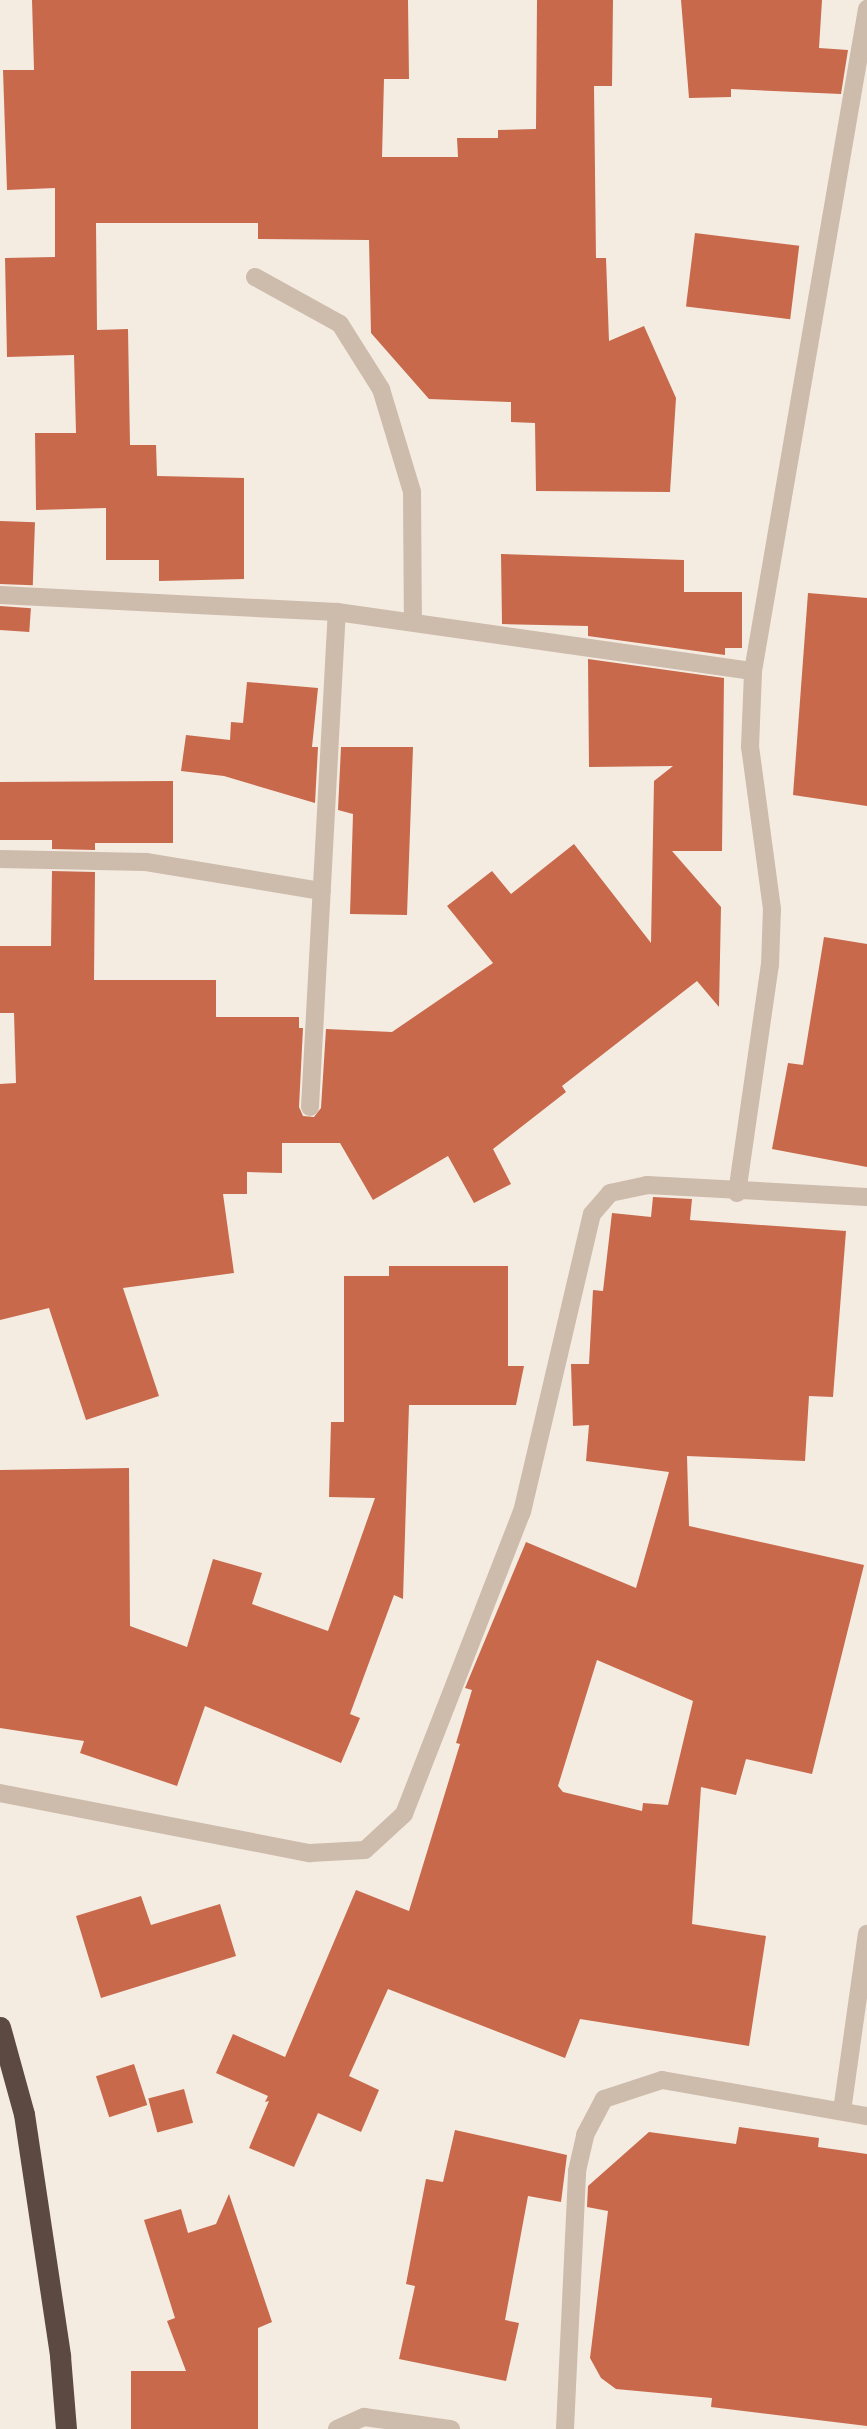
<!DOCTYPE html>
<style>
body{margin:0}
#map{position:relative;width:867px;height:2429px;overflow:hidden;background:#f4ebe1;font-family:"Space Grotesk",sans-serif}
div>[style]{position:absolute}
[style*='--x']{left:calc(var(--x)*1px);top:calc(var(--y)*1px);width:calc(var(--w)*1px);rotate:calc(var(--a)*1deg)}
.building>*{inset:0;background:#c8694b;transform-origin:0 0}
.street>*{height:18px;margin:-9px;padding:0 9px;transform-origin:9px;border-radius:9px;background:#cdbbac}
.highway>*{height:21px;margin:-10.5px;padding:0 10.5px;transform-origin:10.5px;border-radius:10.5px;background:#5c4a42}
span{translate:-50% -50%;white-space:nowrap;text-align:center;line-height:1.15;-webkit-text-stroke:5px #fbf5ee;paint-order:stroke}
</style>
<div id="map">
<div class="building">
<i style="clip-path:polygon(32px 0,408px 0,409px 79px,384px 79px,382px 157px,458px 157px,457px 138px,498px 138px,498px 130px,536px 129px,537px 0,613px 0,612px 86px,594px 86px,596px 258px,606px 258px,609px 341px,644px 326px,676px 398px,670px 492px,536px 491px,535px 423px,511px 422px,511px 402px,429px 399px,371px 333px,369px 240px,258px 239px,258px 223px,96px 223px,97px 330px,128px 329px,130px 445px,156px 445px,157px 476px,244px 478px,244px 579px,159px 581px,159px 560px,106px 560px,106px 508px,36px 510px,35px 433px,76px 433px,74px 355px,7px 357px,5px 258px,55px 257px,55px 188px,7px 190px,3px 70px,34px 70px)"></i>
<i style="clip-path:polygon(681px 0,822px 0,819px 48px,848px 50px,841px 94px,731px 89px,731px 97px,689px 98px)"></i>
<i style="left:695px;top:233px;width:105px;height:74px;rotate:7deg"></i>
<i style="left:0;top:521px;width:35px;height:63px;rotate:2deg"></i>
<i style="clip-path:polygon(501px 554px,684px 560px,684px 592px,742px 592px,742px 648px,725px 648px,725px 655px,588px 636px,588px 626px,502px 624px)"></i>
<i style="clip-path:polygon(808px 593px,867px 598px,867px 806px,793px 795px)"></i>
<i style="left:0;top:606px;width:31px;height:24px;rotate:4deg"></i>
<i style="clip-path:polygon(588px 659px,724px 678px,722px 851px,672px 851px,721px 907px,719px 1007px,697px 981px,562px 1086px,566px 1092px,493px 1149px,511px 1184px,474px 1203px,448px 1156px,373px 1200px,340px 1143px,282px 1143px,282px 1173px,247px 1172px,247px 1194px,223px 1194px,234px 1273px,123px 1288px,159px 1396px,86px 1420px,49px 1308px,0 1320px,0 1084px,16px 1083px,14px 1013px,0 1013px,0 946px,51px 946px,52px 871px,95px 872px,94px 980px,216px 980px,216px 1017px,299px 1017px,299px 1028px,303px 1028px,299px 1107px,303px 1116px,314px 1117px,321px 1108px,326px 1029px,392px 1032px,493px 963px,447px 906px,492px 871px,511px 894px,574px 844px,651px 943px,654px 781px,673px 766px,589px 767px)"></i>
<i style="clip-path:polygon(247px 682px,318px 688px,312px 747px,318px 747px,315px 803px,224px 776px,181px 771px,186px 735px,230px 740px,231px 722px,243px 723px)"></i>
<i style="clip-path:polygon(341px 747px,413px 747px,407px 915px,350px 914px,353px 814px,338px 810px)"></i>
<i style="clip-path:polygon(173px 781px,173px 843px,95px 843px,95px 850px,52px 849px,52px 840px,0 840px,0 782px)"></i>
<i style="clip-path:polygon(824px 937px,867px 944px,867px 1167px,772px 1149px,788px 1063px,803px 1065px)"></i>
<i style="clip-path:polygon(evenodd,653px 1197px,692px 1199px,690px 1220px,846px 1231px,833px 1397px,809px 1396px,805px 1461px,687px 1456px,689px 1526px,864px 1565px,812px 1774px,746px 1759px,736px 1795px,701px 1787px,692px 1924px,766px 1936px,749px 2046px,580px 2019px,565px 2058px,388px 1989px,349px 2076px,379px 2090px,361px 2132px,318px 2113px,294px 2167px,249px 2148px,269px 2101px,265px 2102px,268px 2096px,216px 2073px,233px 2034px,285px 2057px,356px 1890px,409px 1911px,460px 1744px,456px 1743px,472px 1690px,465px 1688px,526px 1542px,636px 1588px,669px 1472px,586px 1461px,589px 1425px,573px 1426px,571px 1364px,589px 1364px,593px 1290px,603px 1291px,612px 1213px,651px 1217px,653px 1197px,597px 1660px,693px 1701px,668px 1805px,643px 1803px,642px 1811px,563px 1792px,558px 1786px,597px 1660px)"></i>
<i style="clip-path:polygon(389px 1266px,508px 1266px,508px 1366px,524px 1366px,516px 1405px,409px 1405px,403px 1599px,394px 1595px,350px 1714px,360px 1718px,341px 1763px,205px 1706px,177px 1786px,80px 1753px,84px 1741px,0 1728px,0 1470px,129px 1468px,130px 1626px,187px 1647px,213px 1559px,262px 1573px,252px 1604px,328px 1631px,375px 1498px,329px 1497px,331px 1422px,344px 1422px,344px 1276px,389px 1276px)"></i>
<i style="clip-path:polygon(141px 1896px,151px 1925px,220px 1904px,236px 1956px,101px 1998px,76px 1916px)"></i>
<i style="left:134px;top:2064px;width:43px;height:40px;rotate:72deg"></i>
<i style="left:184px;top:2089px;width:35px;height:37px;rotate:75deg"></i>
<i style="clip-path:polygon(739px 2127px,819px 2138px,818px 2147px,867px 2154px,867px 2426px,711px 2407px,712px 2398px,616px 2389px,601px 2378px,590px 2358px,608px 2211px,587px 2207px,588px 2186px,649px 2132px,736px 2144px)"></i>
<i style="clip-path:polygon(455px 2130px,567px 2155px,561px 2202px,528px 2196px,505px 2320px,519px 2323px,506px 2381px,399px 2359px,415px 2286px,406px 2284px,426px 2179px,443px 2182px)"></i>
<i style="clip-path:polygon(229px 2194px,272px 2322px,258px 2328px,258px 2429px,131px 2429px,131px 2371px,186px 2371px,167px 2321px,175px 2318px,144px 2220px,181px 2209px,188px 2233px,216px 2224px)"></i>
</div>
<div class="street">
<i style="--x:255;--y:277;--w:97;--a:28.9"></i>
<i style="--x:340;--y:324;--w:77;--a:57.8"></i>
<i style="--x:381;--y:389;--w:108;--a:73.2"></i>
<i style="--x:412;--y:492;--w:130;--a:89.6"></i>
<i style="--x:0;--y:595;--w:337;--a:2.9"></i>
<i style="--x:337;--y:612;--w:420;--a:8.1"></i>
<i style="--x:0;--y:859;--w:146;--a:1.2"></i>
<i style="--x:146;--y:862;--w:178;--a:9.4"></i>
<i style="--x:310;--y:1107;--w:496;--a:-86.9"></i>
<i style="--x:737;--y:1193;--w:230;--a:-81.8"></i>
<i style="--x:770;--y:965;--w:56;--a:-88"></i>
<i style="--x:772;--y:909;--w:163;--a:-97.7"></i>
<i style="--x:750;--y:747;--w:76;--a:-87.7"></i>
<i style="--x:753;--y:671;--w:672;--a:-80.23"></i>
<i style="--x:0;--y:1793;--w:316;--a:11"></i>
<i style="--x:310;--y:1853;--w:55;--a:-3.1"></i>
<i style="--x:365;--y:1850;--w:53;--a:-42.7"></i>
<i style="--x:404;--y:1814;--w:324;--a:-68.7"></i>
<i style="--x:522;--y:1512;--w:306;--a:-76.8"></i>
<i style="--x:592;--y:1214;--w:28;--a:-49"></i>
<i style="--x:610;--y:1193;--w:38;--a:-12"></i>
<i style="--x:647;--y:1185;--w:220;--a:3.1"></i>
<i style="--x:842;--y:2111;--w:179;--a:-82"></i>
<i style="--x:337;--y:2429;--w:30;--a:-24"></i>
<i style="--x:364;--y:2417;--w:88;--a:7.9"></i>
<i style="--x:565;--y:2429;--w:258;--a:-87.3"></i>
<i style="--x:577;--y:2171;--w:37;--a:-77"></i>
<i style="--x:585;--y:2135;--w:41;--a:-62.2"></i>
<i style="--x:604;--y:2099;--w:61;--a:-18.1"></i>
<i style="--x:662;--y:2080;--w:208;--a:10"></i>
</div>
<div class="highway">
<i style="--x:0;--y:2027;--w:90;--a:74.6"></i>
<i style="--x:24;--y:2114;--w:245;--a:81.5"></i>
<i style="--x:60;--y:2356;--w:73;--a:85.3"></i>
</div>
</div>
